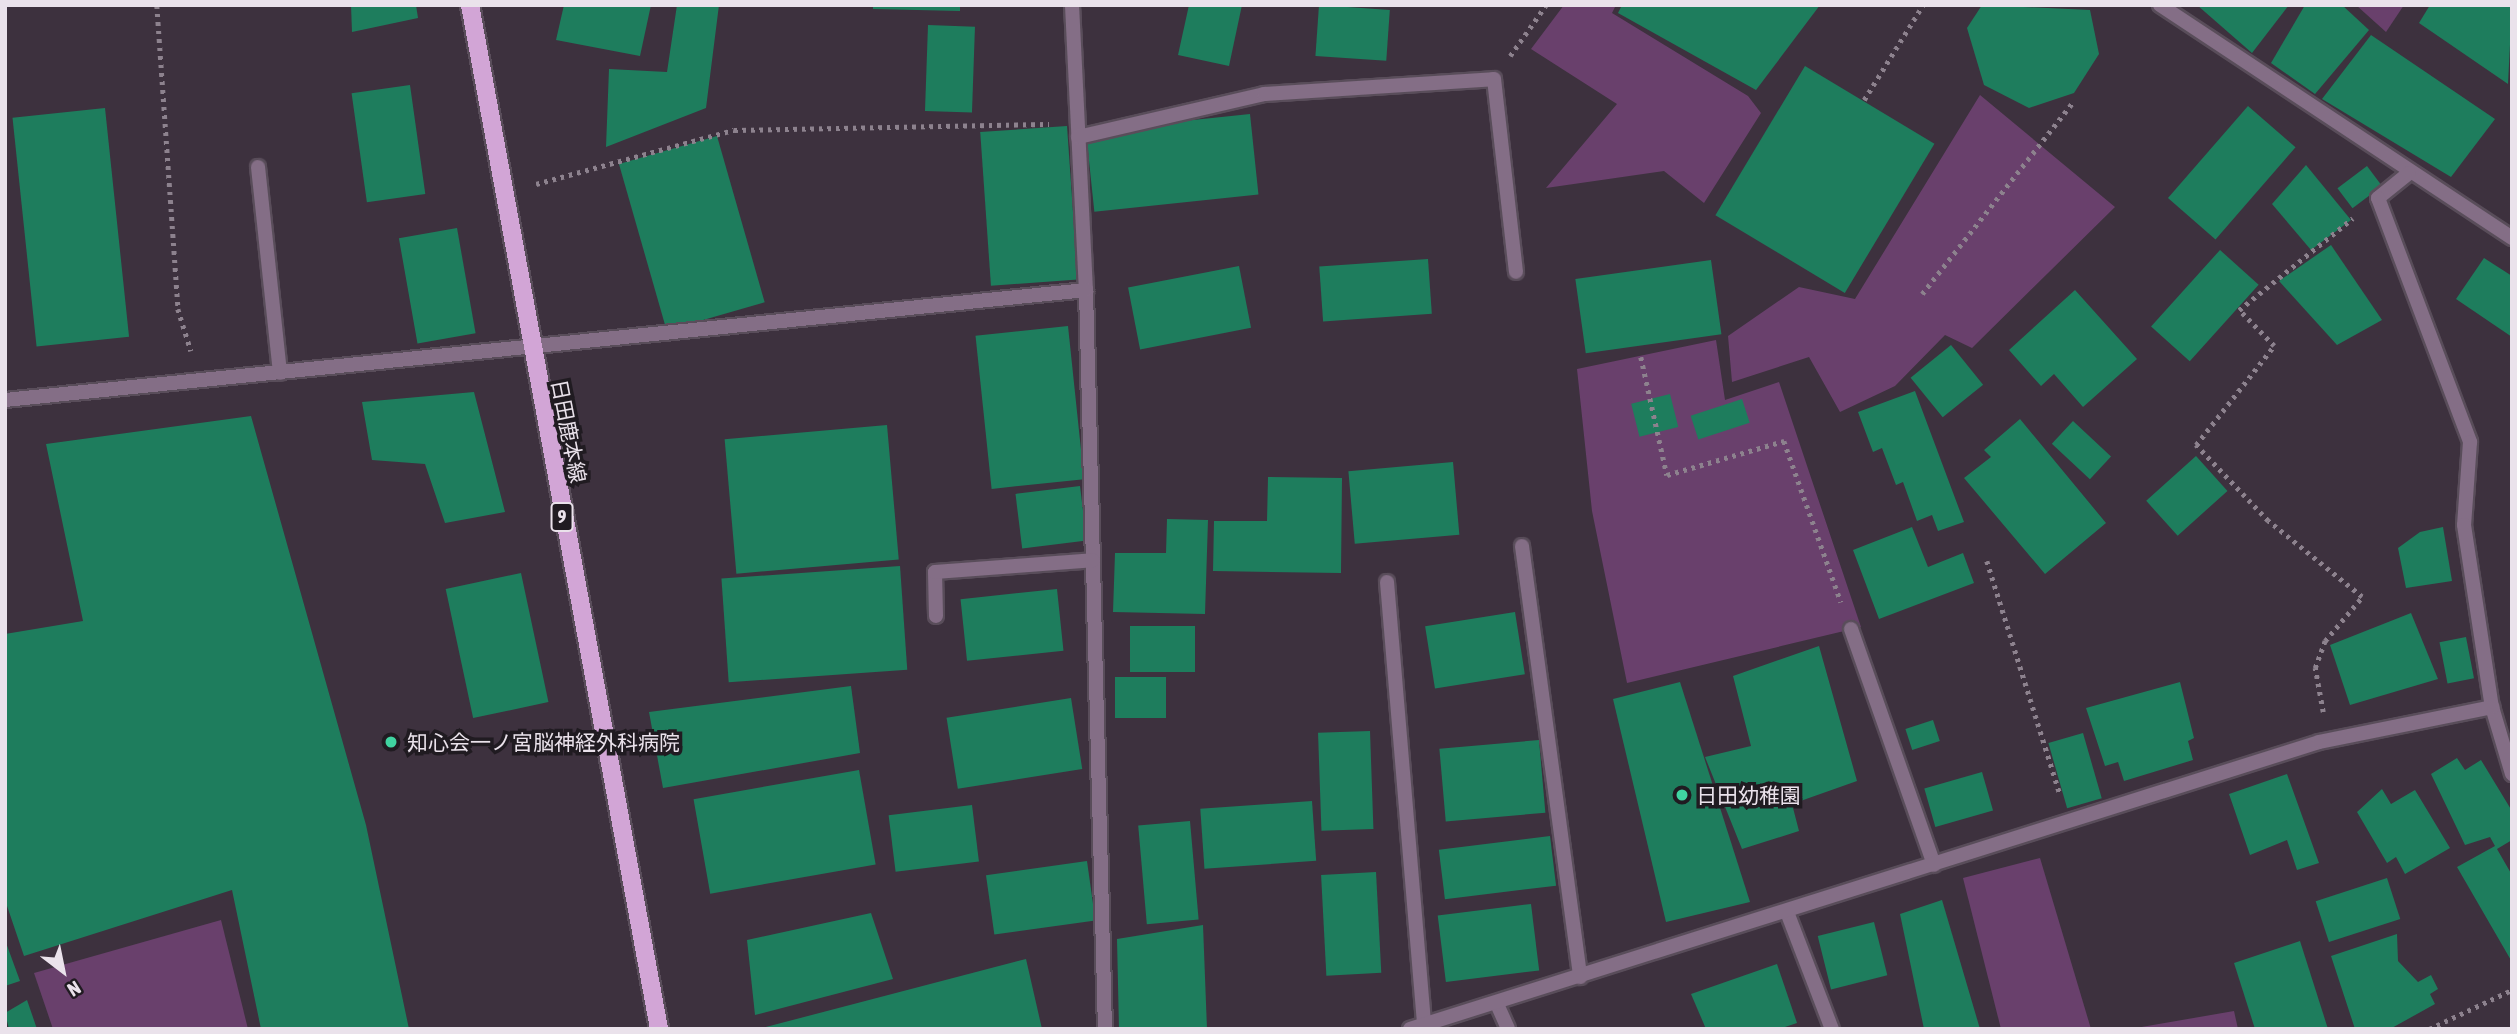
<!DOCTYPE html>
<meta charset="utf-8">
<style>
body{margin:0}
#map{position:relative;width:2517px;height:1034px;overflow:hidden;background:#3d313e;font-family:"Asap Condensed","Noto Sans JP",sans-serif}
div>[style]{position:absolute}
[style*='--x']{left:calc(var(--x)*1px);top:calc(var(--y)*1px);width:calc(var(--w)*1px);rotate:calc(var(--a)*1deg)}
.green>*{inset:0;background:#69406c}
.building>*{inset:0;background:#1e7d5d;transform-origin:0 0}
.path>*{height:4.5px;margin-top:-2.25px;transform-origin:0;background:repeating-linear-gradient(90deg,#8d828e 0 3.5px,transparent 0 8.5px)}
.roads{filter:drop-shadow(2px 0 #594d5a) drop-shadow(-2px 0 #594d5a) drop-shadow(0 2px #594d5a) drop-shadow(0 -2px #594d5a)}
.lane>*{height:14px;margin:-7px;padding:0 7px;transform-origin:7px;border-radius:7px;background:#846e86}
.street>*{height:14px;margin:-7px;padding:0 7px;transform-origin:7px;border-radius:7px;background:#846e86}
.primary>*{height:18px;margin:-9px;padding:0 9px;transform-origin:9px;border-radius:9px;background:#d2a5d6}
.dots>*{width:19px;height:19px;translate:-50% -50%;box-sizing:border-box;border:4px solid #201b21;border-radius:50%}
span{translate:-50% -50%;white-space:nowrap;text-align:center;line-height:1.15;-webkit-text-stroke:7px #201b21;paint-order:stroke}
.shield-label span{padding:2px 5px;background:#201b21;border:2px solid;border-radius:5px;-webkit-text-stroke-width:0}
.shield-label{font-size:19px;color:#eae2eb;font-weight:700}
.street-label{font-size:21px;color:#eae2eb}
.poi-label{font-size:21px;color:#eae2eb}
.left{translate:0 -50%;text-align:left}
.frame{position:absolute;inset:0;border:7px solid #eae2eb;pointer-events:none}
.north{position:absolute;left:28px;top:936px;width:70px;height:70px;-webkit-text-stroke:5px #201b21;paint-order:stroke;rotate:148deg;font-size:19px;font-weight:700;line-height:28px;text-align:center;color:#eae2eb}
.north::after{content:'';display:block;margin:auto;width:24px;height:32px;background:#eae2eb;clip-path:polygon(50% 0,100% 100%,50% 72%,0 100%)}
</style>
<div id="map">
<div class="green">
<i style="clip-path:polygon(1564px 5px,1616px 5px,1612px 13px,1748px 96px,1761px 113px,1704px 203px,1664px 171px,1546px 188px,1617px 104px,1531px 49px)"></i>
<i style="clip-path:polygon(2356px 5px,2404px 5px,2386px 32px)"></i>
<i style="clip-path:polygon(1980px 95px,2115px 207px,1972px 348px,1945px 335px,1895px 386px,1840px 412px,1809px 357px,1732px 382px,1728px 336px,1799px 287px,1855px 299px)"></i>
<i style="clip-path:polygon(1716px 340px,1725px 400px,1779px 382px,1861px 627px,1627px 683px,1592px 511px,1577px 369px)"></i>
<i style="clip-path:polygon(2040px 858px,2091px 1029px,2001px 1029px,1963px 878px)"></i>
<i style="clip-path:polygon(221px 920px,248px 1029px,53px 1029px,34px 973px)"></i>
<i style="clip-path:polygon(2234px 1011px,2238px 1029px,2130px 1029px)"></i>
</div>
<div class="building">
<i style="clip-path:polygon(351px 5px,416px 5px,418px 18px,352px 32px)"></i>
<i style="clip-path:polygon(564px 5px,651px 5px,640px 56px,556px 40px)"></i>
<i style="clip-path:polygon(677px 5px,719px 5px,706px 108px,606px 147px,609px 69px,667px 72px)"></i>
<i style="clip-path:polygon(873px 5px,960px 5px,960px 11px,873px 9px)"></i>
<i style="clip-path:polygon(1189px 5px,1242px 5px,1229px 66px,1178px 55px)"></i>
<i style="left:1319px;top:5px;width:71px;height:51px;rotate:4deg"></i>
<i style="clip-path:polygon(1622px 5px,1820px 5px,1756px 90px,1618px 13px)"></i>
<i style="clip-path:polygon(1982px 5px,2090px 10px,2099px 54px,2074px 93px,2029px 108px,1984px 85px,1967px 28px)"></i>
<i style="clip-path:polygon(2197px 5px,2289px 5px,2252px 53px)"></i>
<i style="clip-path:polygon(2305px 5px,2342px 5px,2369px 30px,2315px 94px,2271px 63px)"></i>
<i style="clip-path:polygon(2430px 5px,2512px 5px,2508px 84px,2419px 23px)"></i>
<i style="left:928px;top:25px;width:47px;height:86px;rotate:2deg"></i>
<i style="clip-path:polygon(2371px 35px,2495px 119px,2451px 177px,2322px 99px)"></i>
<i style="left:1805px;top:66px;width:151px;height:174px;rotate:31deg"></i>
<i style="left:410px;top:85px;width:110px;height:59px;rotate:82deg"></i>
<i style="left:2248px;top:106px;width:63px;height:122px;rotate:41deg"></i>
<i style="left:105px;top:108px;width:230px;height:93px;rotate:84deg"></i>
<i style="left:1250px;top:114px;width:81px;height:165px;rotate:84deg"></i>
<i style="left:1067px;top:126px;width:154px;height:87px;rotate:86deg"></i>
<i style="left:717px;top:136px;width:173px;height:102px;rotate:74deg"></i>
<i style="clip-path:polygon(2306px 165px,2351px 220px,2311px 250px,2272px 204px)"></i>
<i style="left:2367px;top:166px;width:25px;height:37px;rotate:53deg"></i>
<i style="left:457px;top:228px;width:107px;height:59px;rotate:80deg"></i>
<i style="clip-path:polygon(2331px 245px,2382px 320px,2337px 345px,2279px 281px)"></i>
<i style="left:2220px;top:250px;width:52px;height:103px;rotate:42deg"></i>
<i style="clip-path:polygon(2484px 258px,2512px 276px,2512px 337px,2456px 299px)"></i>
<i style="left:1428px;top:259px;width:55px;height:109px;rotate:86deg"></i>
<i style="left:1711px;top:260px;width:75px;height:137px;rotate:82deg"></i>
<i style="left:1239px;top:266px;width:63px;height:113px;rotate:79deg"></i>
<i style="clip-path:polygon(2075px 290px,2137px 359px,2083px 407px,2054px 374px,2041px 386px,2009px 350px)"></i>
<i style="left:1068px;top:326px;width:154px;height:93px;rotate:84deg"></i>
<i style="left:1951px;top:345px;width:51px;height:52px;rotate:51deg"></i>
<i style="clip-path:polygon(1915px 391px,1964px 522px,1938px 531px,1932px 515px,1917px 521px,1903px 482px,1896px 485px,1882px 448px,1873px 452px,1858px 412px)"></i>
<i style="clip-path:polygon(474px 392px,505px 512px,445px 523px,425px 464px,372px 460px,362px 402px)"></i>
<i style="left:1670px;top:394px;width:34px;height:40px;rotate:76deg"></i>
<i style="left:1742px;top:399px;width:25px;height:54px;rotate:72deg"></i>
<i style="clip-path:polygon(251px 416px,366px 825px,409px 1029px,261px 1029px,232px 890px,24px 956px,5px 900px,5px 634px,83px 621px,46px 444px)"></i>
<i style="clip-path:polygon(2020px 419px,2106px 523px,2045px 574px,1964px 478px,1991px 457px,1984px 450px)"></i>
<i style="left:2073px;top:421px;width:52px;height:31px;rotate:43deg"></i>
<i style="left:887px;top:425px;width:135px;height:163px;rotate:85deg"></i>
<i style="left:2196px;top:456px;width:47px;height:67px;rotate:48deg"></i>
<i style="left:1453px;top:462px;width:73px;height:105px;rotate:85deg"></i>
<i style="clip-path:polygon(1268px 477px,1342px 478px,1341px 573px,1213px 571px,1214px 521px,1267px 521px)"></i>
<i style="left:1080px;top:486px;width:55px;height:65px;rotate:83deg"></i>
<i style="clip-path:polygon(1167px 519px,1208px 520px,1205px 614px,1113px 612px,1115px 553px,1166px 553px)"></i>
<i style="clip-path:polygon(1912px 527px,1928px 567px,1963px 553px,1974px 583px,1879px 619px,1853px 550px)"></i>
<i style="clip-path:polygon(2443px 527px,2452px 581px,2406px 588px,2398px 548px,2420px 532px)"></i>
<i style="left:900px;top:566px;width:104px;height:179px;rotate:86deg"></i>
<i style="left:521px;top:573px;width:132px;height:77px;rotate:78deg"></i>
<i style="left:1057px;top:589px;width:62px;height:97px;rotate:84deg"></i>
<i style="left:1515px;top:612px;width:63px;height:91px;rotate:81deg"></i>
<i style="clip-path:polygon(2411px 613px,2438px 679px,2350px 705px,2330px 645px)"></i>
<i style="left:1130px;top:626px;width:65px;height:46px"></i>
<i style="left:2466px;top:637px;width:42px;height:27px;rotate:79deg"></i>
<i style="clip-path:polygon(1819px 646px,1857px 781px,1792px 804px,1799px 831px,1742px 849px,1705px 757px,1751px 746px,1733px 676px)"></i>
<i style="left:1115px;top:677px;width:51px;height:41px"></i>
<i style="clip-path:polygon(1680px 682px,1750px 902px,1666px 922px,1613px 699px)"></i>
<i style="clip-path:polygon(2180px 682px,2194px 738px,2188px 741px,2193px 760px,2124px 781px,2118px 762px,2105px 766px,2086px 708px)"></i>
<i style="clip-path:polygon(851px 686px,860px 753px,663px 788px,649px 712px)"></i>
<i style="left:1071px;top:698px;width:72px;height:126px;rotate:81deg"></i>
<i style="left:1933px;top:720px;width:22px;height:29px;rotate:72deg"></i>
<i style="left:1370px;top:731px;width:98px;height:52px;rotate:88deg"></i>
<i style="left:2083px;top:733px;width:68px;height:36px;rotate:74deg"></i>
<i style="left:1539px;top:740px;width:73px;height:100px;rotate:85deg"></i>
<i style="clip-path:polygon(2457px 758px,2465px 770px,2481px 760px,2512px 811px,2512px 840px,2497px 849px,2512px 875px,2512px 962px,2457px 867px,2495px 846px,2490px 837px,2465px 845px,2431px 774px)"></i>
<i style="left:859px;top:770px;width:96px;height:168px;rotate:80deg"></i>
<i style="left:1982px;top:772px;width:40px;height:60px;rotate:74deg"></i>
<i style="clip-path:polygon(2287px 774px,2319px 863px,2297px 870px,2287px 840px,2250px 855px,2229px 794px)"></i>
<i style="clip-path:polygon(2382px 789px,2391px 804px,2415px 790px,2450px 848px,2405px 874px,2396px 857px,2387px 863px,2357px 812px)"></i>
<i style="left:1312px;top:801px;width:60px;height:112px;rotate:86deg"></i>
<i style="left:972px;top:805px;width:57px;height:84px;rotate:83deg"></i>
<i style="left:1190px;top:821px;width:99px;height:52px;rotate:85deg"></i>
<i style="left:1550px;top:836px;width:50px;height:112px;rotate:83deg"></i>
<i style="left:1087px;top:861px;width:60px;height:102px;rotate:82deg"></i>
<i style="left:1376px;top:872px;width:101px;height:55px;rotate:87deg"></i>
<i style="left:2387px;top:878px;width:43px;height:75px;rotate:72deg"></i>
<i style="clip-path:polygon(1942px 900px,1980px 1029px,1924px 1029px,1900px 914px)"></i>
<i style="left:1531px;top:904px;width:67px;height:94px;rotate:83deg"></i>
<i style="clip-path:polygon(871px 913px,893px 979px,755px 1015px,747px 940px)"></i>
<i style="left:1874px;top:922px;width:55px;height:58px;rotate:76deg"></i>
<i style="clip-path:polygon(1203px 925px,1207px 1029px,1119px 1029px,1117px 939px)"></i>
<i style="clip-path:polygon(2397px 934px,2398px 961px,2418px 982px,2431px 975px,2438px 989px,2430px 994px,2435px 1004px,2390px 1029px,2355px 1029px,2331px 956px)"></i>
<i style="clip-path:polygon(5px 940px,20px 981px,5px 986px)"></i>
<i style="clip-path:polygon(2300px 941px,2328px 1029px,2255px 1029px,2234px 963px)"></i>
<i style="clip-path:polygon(1026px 959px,1042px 1029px,762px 1029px,762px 1028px)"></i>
<i style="clip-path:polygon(1777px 964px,1797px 1023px,1779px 1029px,1706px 1029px,1691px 994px)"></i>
<i style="clip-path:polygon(27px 1000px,37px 1029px,9px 1029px,5px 1013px)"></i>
</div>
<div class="path">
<i style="--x:157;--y:5;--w:305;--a:86"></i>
<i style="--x:178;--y:309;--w:44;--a:72.8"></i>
<i style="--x:1510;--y:56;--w:62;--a:-54.8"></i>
<i style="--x:1864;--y:100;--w:112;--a:-58.2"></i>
<i style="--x:536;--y:184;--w:205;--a:-15.3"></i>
<i style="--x:734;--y:130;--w:315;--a:-1.1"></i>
<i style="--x:1922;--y:294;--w:244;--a:-51.8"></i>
<i style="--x:1641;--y:357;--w:121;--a:77.6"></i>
<i style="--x:1667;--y:475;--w:122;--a:-16.2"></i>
<i style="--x:1784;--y:441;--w:171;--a:70.5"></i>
<i style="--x:1987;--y:561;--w:244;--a:72.6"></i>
<i style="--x:2323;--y:712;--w:45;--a:-100.3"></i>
<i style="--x:2315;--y:668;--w:29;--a:-70"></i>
<i style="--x:2325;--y:641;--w:57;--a:-49.9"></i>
<i style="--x:2362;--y:597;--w:121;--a:-141"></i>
<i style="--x:2268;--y:521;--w:105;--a:-133.5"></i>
<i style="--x:2196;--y:445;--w:126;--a:-51.8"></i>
<i style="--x:2274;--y:346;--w:50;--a:-134.2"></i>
<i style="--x:2239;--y:310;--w:146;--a:-38.9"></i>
<i style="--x:2429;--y:1029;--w:92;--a:-25.2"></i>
</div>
<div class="roads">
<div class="lane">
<i style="--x:1851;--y:629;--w:250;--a:70.6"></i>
</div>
<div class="street">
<i style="--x:1072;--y:5;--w:285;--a:87.2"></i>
<i style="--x:1086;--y:290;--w:739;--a:88.53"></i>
<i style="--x:2160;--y:5;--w:422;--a:33.5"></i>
<i style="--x:1078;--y:137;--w:191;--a:-13"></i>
<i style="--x:1264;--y:94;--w:230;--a:-3.7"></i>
<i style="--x:1494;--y:79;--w:194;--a:83.5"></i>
<i style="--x:258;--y:167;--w:207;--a:83.9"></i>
<i style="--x:2409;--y:173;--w:40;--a:141"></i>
<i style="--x:2378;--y:198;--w:261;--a:69.3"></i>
<i style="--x:2470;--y:442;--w:83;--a:94.1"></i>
<i style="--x:2464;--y:525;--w:184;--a:81.3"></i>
<i style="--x:2492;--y:707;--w:70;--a:73.4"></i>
<i style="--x:5;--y:400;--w:1087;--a:-5.81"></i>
<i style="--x:1522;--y:546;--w:435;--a:82.3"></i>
<i style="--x:1387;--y:582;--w:444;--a:85.2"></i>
<i style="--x:936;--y:616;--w:44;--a:-91.3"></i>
<i style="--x:935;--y:572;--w:158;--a:-4.3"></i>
<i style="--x:1787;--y:912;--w:125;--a:69"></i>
<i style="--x:1497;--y:1004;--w:27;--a:66"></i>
<i style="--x:1410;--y:1029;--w:953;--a:-17.52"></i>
<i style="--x:2319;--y:742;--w:177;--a:-11.4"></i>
</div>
<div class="primary">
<i style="--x:470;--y:5;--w:1041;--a:79.54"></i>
</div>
</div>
<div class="dots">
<i style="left:391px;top:742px;background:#40d4a1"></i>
<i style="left:1682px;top:795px;background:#40d4a1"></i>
</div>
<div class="shield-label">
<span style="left:562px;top:517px">9</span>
</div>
<div class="street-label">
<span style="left:569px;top:431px;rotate:79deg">日田鹿本線</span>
</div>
<div class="poi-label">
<span class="left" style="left:407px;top:742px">知心会一ノ宮脳神経外科病院</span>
<span class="left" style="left:1696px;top:795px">日田幼稚園</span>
</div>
<div class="frame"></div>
<div class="north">N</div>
</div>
